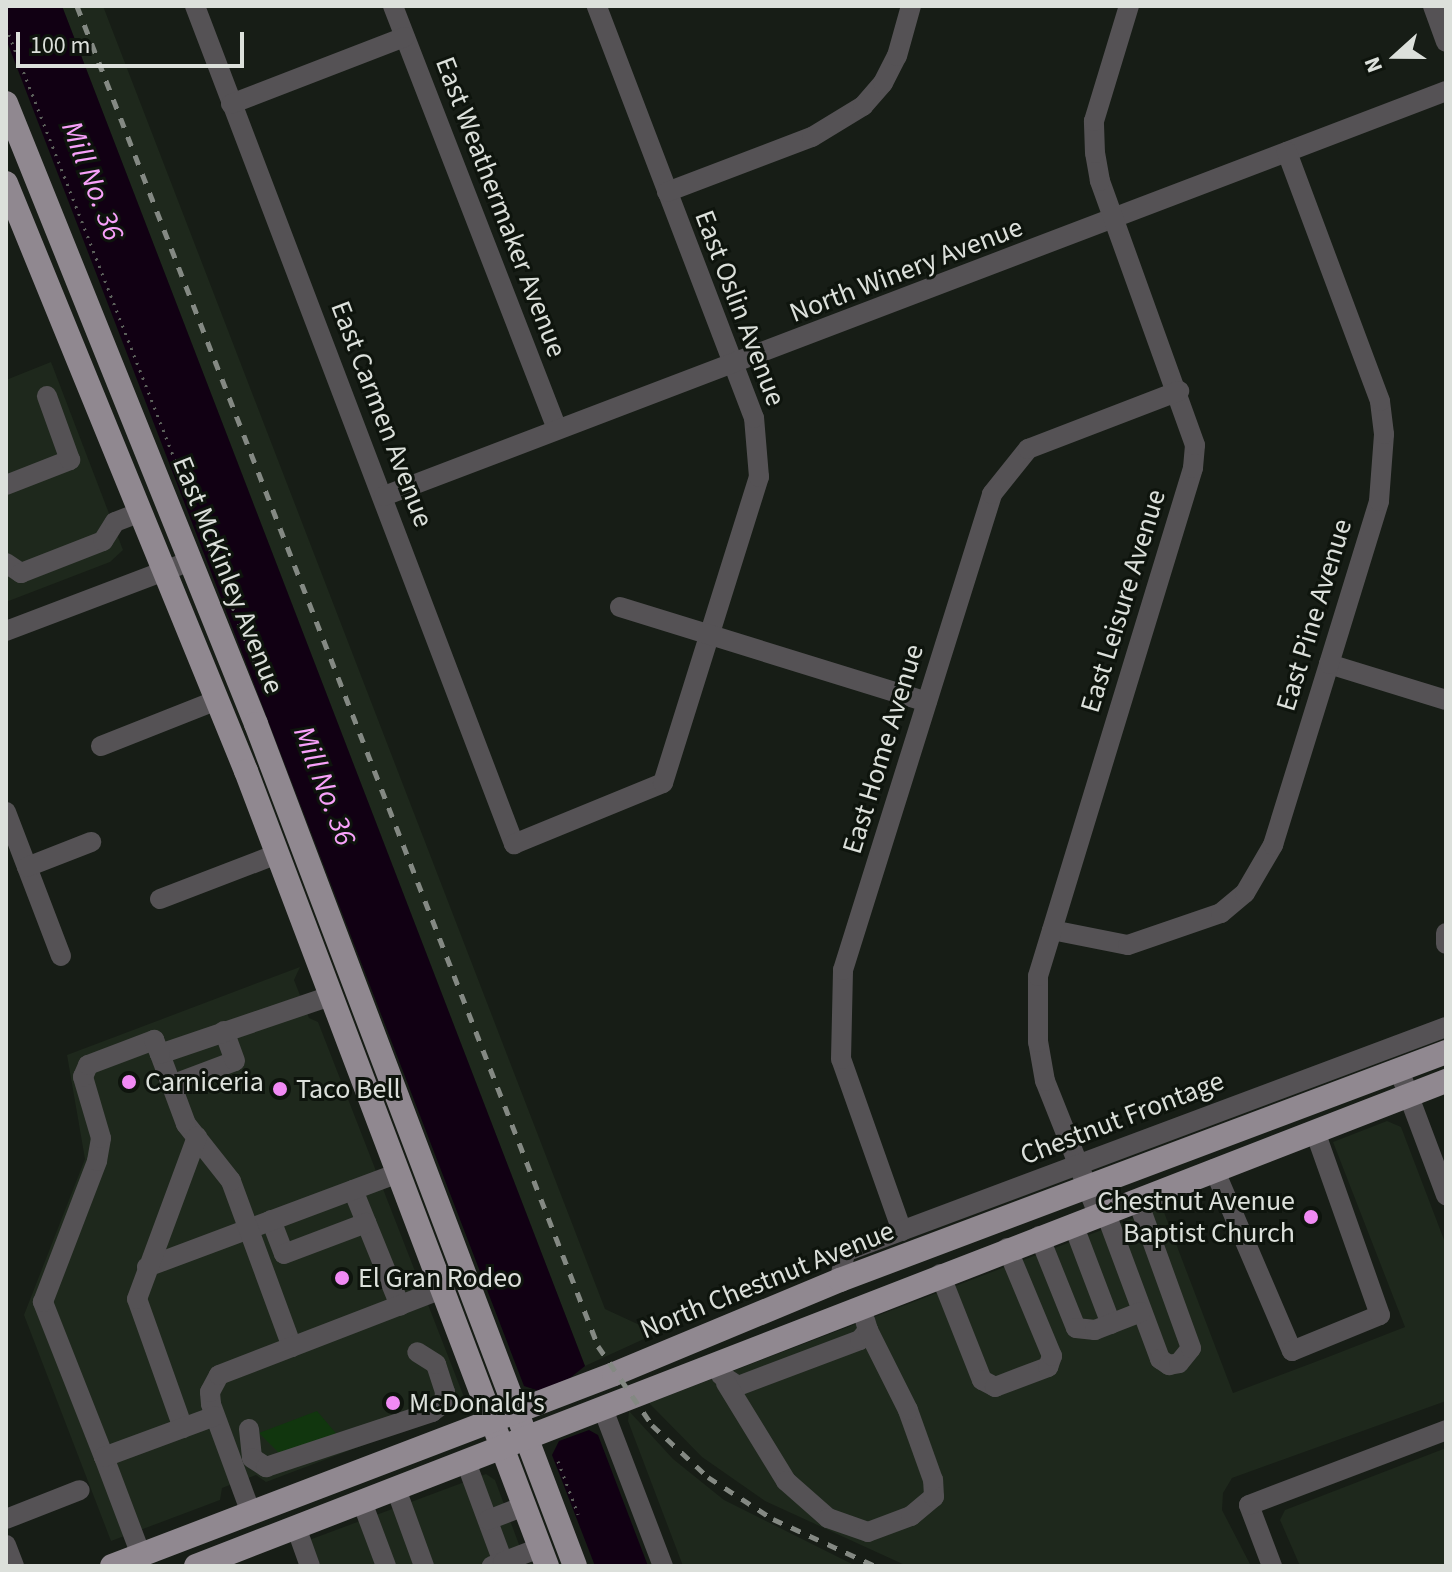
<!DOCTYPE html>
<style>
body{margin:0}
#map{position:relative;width:1452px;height:1572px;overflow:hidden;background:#171d16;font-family:"Source Sans 3",sans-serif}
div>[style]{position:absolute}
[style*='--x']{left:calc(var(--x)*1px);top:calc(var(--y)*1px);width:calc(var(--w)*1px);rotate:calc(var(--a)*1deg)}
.built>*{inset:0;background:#1e281c}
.green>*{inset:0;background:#11360e}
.water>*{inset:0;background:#110013}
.path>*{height:3px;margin-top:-1.5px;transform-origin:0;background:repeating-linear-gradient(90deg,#5c615b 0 2px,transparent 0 8px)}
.minor>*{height:20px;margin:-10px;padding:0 10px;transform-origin:10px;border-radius:10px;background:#555255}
.major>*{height:24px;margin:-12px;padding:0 12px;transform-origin:12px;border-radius:12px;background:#908890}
.rail>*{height:5px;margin-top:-2.5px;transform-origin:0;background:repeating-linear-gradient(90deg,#848983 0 10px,transparent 0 20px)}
.dots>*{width:22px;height:22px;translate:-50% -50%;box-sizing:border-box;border:4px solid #0e140d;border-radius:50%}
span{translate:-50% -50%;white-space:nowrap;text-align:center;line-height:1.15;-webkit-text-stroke:6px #0e140d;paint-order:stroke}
.street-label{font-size:28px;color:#dce0db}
.poi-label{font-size:28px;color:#dce0db}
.left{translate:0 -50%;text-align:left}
.right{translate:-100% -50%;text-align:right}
.water-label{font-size:30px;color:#f8a1fa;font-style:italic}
.frame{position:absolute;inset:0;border:8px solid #dce0db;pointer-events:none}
.north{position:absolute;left:1356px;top:16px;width:80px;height:80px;-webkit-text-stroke:6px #0e140d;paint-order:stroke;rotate:249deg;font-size:22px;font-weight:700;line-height:32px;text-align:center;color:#dce0db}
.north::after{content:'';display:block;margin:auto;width:28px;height:36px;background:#dce0db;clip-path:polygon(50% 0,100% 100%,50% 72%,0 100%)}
.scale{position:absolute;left:16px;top:32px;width:228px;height:36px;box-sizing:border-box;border:4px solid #dce0db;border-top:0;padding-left:10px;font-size:24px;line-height:28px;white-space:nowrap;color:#dce0db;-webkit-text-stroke:6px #0e140d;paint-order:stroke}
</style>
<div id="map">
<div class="built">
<i style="clip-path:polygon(62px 6px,103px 6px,605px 1309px,657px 1333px,585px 1366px)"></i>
<i style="clip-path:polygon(51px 362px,123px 550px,110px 562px,6px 602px,6px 380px)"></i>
<i style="clip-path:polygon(300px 967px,294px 980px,309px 1018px,318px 1022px,464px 1397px,459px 1409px,266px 1482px,256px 1475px,222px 1488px,220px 1500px,111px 1541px,24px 1315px,85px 1159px,67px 1055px)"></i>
<i style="clip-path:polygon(1387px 1121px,1401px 1127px,1446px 1245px,1446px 1401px,1232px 1478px,1223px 1493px,1222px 1510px,1251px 1566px,907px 1566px,765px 1501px,702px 1457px,649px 1403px,1162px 1207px,1233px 1393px,1323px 1359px,1405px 1327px,1333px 1142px)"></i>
<i style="clip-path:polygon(629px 1411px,673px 1459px,724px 1500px,856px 1566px,683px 1566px,628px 1421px)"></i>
<i style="clip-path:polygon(1446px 1448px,1446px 1566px,1300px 1566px,1280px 1520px,1285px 1510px)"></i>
<i style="clip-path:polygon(486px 1474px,495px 1480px,527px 1566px,301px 1566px,293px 1546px)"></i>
</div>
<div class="green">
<i style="clip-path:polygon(317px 1411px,340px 1438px,282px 1456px,259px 1433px)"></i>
</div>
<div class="water">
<i style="clip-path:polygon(6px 6px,62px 6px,585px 1366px,570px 1378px,539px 1391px,524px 1386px,6px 39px)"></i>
<i style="clip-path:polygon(589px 1430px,598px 1435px,648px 1566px,595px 1566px,552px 1455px,559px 1441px)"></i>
</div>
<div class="path">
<i style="--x:6;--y:27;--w:688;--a:68.69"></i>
<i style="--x:558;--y:1461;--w:57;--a:69.3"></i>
</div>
<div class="minor">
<i style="--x:195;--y:6;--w:897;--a:69.16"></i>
<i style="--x:514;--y:844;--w:161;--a:-22.3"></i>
<i style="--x:663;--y:783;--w:321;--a:-72.6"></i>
<i style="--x:759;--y:477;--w:59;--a:-94.8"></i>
<i style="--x:754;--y:418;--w:441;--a:-110.9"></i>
<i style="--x:393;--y:6;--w:453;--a:68.8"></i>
<i style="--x:1433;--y:6;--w:38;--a:70"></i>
<i style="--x:231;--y:104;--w:186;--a:-21.1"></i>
<i style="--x:667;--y:192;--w:155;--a:-20.8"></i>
<i style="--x:812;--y:137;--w:60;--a:-31.3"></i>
<i style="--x:863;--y:106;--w:30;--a:-49"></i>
<i style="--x:883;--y:83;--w:30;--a:-63"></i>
<i style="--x:897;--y:56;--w:52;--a:-74.4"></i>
<i style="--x:6;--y:485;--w:69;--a:-21.3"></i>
<i style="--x:70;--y:460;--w:68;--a:-109.8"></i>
<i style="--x:384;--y:496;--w:1137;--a:-20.87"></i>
<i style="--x:6;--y:563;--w:18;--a:34"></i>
<i style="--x:21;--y:573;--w:88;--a:-21.3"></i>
<i style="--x:103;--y:541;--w:22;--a:-58"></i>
<i style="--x:115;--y:522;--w:28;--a:-21"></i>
<i style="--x:620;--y:607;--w:321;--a:17.2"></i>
<i style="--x:6;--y:631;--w:197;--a:-20.8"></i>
<i style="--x:1329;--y:664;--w:122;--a:17.1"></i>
<i style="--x:101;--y:746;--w:125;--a:-21.6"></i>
<i style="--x:6;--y:812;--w:154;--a:69.1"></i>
<i style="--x:27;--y:867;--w:69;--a:-21.3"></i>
<i style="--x:160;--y:899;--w:125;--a:-21"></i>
<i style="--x:1052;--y:930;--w:77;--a:11.2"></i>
<i style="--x:1128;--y:945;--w:98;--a:-19"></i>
<i style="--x:1221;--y:913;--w:31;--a:-40"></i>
<i style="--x:1245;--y:893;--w:56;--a:-59.7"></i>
<i style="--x:1273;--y:845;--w:189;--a:-72.8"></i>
<i style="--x:1329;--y:664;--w:170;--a:-72.9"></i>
<i style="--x:1379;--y:501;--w:67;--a:-85.7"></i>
<i style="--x:1384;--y:434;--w:33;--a:-97"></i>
<i style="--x:1380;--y:401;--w:266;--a:-110.5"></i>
<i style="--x:1446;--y:933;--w:11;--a:90"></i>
<i style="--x:1399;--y:1070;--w:134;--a:69.4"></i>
<i style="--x:171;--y:1085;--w:68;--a:-20.6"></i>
<i style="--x:235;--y:1061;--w:32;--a:-110"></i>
<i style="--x:1214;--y:1169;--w:198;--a:66.8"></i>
<i style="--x:1292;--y:1351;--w:95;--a:-22.2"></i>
<i style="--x:1380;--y:1315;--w:195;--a:-109.5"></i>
<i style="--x:353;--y:1190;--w:125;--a:67.9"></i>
<i style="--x:1105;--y:1211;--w:158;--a:69.6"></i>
<i style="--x:1160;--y:1359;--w:11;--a:34"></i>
<i style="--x:1169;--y:1365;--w:10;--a:-11"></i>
<i style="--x:1179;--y:1363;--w:19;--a:-51"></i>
<i style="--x:1191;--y:1348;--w:158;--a:-109.9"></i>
<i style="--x:1098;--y:1214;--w:143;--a:-111.7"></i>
<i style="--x:1045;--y:1081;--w:40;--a:-100"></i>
<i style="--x:1038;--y:1042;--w:66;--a:-90"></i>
<i style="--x:1038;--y:976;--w:531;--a:-73.03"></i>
<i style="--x:1193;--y:468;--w:23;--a:-85"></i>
<i style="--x:1195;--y:445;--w:281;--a:-109.8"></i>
<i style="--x:1100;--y:181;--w:28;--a:-100"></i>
<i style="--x:1095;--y:153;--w:32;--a:-92"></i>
<i style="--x:1094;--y:121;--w:120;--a:-73.1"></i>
<i style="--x:271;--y:1220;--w:36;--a:69"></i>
<i style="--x:284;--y:1254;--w:88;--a:-20.7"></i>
<i style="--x:1073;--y:1224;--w:107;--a:69.2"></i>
<i style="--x:902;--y:1231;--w:182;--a:-109.5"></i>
<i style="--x:841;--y:1059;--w:89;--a:-88.7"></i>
<i style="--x:843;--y:970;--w:499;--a:-72.6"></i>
<i style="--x:992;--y:494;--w:58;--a:-51.3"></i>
<i style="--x:1028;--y:449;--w:162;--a:-21"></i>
<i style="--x:1039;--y:1236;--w:99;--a:68.1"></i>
<i style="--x:1076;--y:1328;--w:19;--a:6"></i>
<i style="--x:1095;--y:1330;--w:49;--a:-21.4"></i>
<i style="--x:147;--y:1267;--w:268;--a:-20.5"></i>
<i style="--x:940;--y:1274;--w:114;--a:68.4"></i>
<i style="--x:982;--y:1380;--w:15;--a:28"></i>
<i style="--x:995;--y:1387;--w:57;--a:-20.7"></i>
<i style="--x:1048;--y:1367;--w:12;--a:-70"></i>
<i style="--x:1052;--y:1356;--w:117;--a:-112.6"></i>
<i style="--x:840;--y:1280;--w:28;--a:-80"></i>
<i style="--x:845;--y:1252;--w:642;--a:-20.52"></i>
<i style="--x:292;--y:1347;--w:177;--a:-110.2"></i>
<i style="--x:231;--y:1181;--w:73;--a:-128.3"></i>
<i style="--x:186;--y:1124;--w:75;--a:-110.4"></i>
<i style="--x:160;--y:1054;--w:180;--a:-18.8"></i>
<i style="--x:721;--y:1375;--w:20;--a:33"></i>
<i style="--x:738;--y:1386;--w:130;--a:-20.7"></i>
<i style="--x:860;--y:1340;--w:13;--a:-51"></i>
<i style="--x:868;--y:1330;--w:10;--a:-107"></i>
<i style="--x:726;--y:1383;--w:115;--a:58.5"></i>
<i style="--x:786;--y:1481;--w:56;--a:41.4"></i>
<i style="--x:828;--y:1518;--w:42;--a:19.3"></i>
<i style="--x:868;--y:1532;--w:46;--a:-20.4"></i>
<i style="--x:911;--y:1516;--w:30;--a:-40"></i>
<i style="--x:934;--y:1497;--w:17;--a:-93"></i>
<i style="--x:933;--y:1480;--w:74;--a:-109.7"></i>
<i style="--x:908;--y:1410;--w:89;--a:-116.6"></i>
<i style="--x:603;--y:1409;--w:168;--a:69.1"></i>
<i style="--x:183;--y:1428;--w:137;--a:-109.6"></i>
<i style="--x:137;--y:1299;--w:173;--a:-69.7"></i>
<i style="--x:249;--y:1429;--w:29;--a:84"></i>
<i style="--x:252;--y:1458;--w:17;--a:33"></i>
<i style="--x:266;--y:1467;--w:175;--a:-18.3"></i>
<i style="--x:432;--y:1412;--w:15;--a:-37"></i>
<i style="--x:444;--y:1403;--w:11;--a:-85"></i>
<i style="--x:445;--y:1392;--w:29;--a:-108"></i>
<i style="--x:436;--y:1364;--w:22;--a:-148"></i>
<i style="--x:104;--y:1457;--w:167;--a:-111.5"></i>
<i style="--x:43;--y:1302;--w:151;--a:-69"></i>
<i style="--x:97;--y:1161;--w:23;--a:-80"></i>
<i style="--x:101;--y:1138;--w:64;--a:-106.4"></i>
<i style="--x:83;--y:1077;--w:13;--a:-67"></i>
<i style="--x:88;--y:1065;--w:71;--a:-20.7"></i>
<i style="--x:154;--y:1040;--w:15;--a:67"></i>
<i style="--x:466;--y:1462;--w:107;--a:69.7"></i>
<i style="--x:503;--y:1562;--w:12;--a:160"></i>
<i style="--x:396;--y:1489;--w:82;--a:70"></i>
<i style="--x:362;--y:1502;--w:68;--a:69.4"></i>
<i style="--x:251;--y:1513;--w:116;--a:-110.2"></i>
<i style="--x:211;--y:1404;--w:12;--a:-95"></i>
<i style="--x:210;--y:1392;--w:19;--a:-62"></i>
<i style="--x:219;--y:1375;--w:239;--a:-21.1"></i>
<i style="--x:6;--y:1519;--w:79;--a:-21.4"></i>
<i style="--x:488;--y:1520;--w:40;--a:-21"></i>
<i style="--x:296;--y:1527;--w:41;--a:70.3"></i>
<i style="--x:6;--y:1545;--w:22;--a:69"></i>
<i style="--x:141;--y:1555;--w:105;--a:-110.7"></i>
<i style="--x:104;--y:1457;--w:118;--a:-20.3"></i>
<i style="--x:505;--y:1566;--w:4;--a:-117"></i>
<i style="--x:503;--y:1562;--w:40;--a:-21"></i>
<i style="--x:1272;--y:1566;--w:65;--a:-110.7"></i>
<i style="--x:1249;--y:1505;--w:211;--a:-20.8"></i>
</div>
<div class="major">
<i style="--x:6;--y:103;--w:669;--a:68.07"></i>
<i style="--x:256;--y:724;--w:900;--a:69.25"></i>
<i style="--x:6;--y:183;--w:635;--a:67.8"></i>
<i style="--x:246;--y:771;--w:850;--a:69.26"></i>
<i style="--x:112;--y:1566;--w:537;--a:-20.93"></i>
<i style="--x:614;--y:1374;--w:245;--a:-22.6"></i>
<i style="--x:840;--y:1280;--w:647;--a:-20.62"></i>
<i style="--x:196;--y:1566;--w:1341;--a:-21.21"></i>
</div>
<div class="rail">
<i style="--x:77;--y:6;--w:1438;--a:68.75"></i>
<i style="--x:598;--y:1346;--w:96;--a:55.6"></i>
<i style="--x:652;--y:1425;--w:76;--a:42.9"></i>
<i style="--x:708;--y:1477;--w:77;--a:32.9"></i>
<i style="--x:773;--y:1519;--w:112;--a:24.7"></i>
</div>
<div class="dots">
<i style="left:129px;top:1082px;background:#f18af4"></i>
<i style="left:280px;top:1089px;background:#f18af4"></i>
<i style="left:1311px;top:1217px;background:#f18af4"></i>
<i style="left:342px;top:1278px;background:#f18af4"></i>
<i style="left:393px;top:1403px;background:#f18af4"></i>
</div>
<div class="street-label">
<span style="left:501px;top:207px;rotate:69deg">East Weathermaker Avenue</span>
<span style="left:906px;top:270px;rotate:-21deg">North Winery Avenue</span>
<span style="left:740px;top:308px;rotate:69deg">East Oslin Avenue</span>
<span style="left:382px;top:414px;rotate:69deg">East Carmen Avenue</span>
<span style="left:228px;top:575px;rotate:68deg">East McKinley Avenue</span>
<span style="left:1123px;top:601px;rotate:-73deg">East Leisure Avenue</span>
<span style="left:1314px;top:615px;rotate:-73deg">East Pine Avenue</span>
<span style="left:883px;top:749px;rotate:-73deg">East Home Avenue</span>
<span style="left:1122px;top:1118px;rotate:-21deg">Chestnut Frontage</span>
<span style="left:767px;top:1280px;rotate:-22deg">North Chestnut Avenue</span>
</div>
<div class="poi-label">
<span class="left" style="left:145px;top:1082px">Carniceria</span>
<span class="left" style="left:296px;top:1089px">Taco Bell</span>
<span class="right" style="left:1295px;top:1217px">Chestnut Avenue<br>Baptist Church</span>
<span class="left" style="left:358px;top:1278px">El Gran Rodeo</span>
<span class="left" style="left:409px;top:1403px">McDonald's</span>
</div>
<div class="water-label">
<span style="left:92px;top:181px;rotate:69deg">Mill No. 36</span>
<span style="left:324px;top:786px;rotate:69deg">Mill No. 36</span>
</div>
<div class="frame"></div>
<div class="north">N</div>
<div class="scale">100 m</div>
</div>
